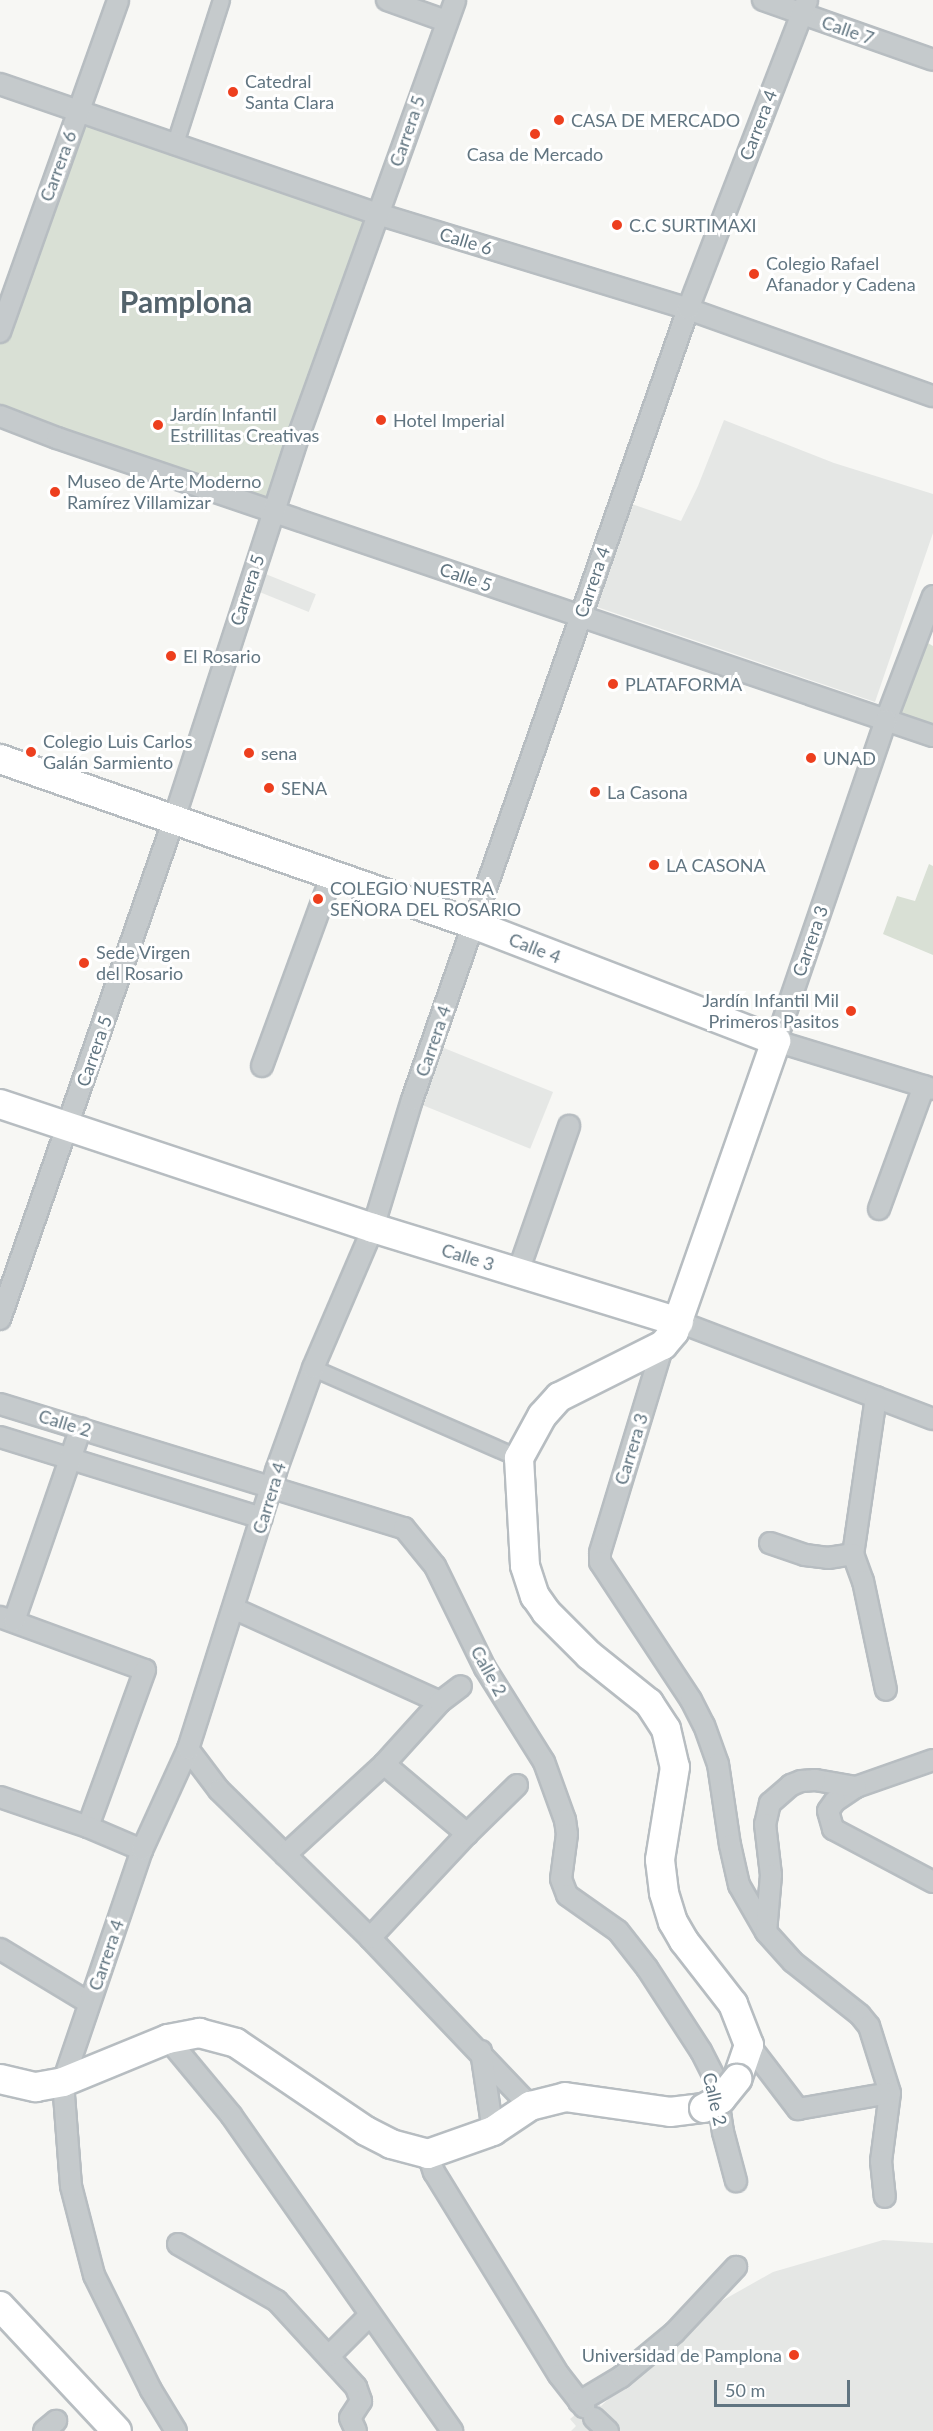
<!DOCTYPE html>
<meta charset="utf-8">
<style>
body{margin:0}
#map{position:relative;width:933px;height:2431px;overflow:hidden;background:#f7f7f4;font-family:Lato,sans-serif}
div>[style]{position:absolute}
[style*='--x']{left:calc(var(--x)*1px);top:calc(var(--y)*1px);width:calc(var(--w)*1px);rotate:calc(var(--a)*1deg)}
.built>*{inset:0;background:#e5e7e5;transform-origin:0 0}
.green>*{inset:0;background:#d9e0d5}
.roads{filter:drop-shadow(2px 0 #b7bdc1) drop-shadow(-2px 0 #b7bdc1) drop-shadow(0 2px #b7bdc1) drop-shadow(0 -2px #b7bdc1)}
.pedestrian>*{height:15px;margin:-7.5px;padding:0 7.5px;transform-origin:7.5px;border-radius:7.5px;background:#c5cacc}
.minor>*{height:20px;margin:-10px;padding:0 10px;transform-origin:10px;border-radius:10px;background:#c5cacc}
.secondary>*{height:28px;margin:-14px;padding:0 14px;transform-origin:14px;border-radius:14px;background:#fff}
.bridges{filter:drop-shadow(2px 0 #b7bdc1) drop-shadow(-2px 0 #b7bdc1) drop-shadow(0 2px #b7bdc1) drop-shadow(0 -2px #b7bdc1)}
.secondary-bridge>*{height:28px;margin:-14px;padding:0 14px;transform-origin:14px;border-radius:14px;background:#fff}
.dots>*{width:16px;height:16px;translate:-50% -50%;box-sizing:border-box;border:3px solid #fff;border-radius:50%}
span{translate:-50% -50%;white-space:nowrap;text-align:center;line-height:1.15;-webkit-text-stroke:6px #fff;paint-order:stroke}
.street-label{font-size:18px;color:#617581}
.poi-label{font-size:18px;color:#617581}
.left{translate:0 -50%;text-align:left}
.right{translate:-100% -50%;text-align:right}
.town-label{font-size:30px;color:#53636c;font-weight:700}
.scale{position:absolute;left:714px;top:2380px;width:136px;height:27px;box-sizing:border-box;border:3px solid #617581;border-top:0;padding-left:8px;font-size:18px;line-height:21px;white-space:nowrap;color:#617581;-webkit-text-stroke:4px #fff;paint-order:stroke}
</style>
<div id="map">
<div class="built">
<i style="clip-path:polygon(724px 420px,834px 463px,933px 494px,933px 533px,875px 702px,594px 606px,626px 502px,681px 521px,698px 486px)"></i>
<i style="left:263px;top:573px;width:57px;height:19px;rotate:22deg"></i>
<i style="left:439px;top:1046px;width:123px;height:61px;rotate:22deg"></i>
<i style="clip-path:polygon(883px 2240px,933px 2243px,933px 2431px,571px 2431px,576px 2426px,570px 2419px,594px 2399px,601px 2406px,702px 2312px,773px 2272px)"></i>
</div>
<div class="green">
<i style="clip-path:polygon(78px 112px,378px 214px,272px 512px,0 415px,0 332px)"></i>
<i style="clip-path:polygon(926px 642px,933px 646px,933px 727px,898px 715px)"></i>
<i style="clip-path:polygon(929px 864px,933px 866px,933px 955px,883px 934px,897px 896px,915px 901px)"></i>
</div>
<div class="roads">
<div class="pedestrian">
<i style="--x:174;--y:146;--w:153;--a:-72.2"></i>
<i style="--x:313;--y:1368;--w:225;--a:23.6"></i>
</div>
<div class="minor">
<i style="--x:387;--y:0;--w:63;--a:19.6"></i>
<i style="--x:763;--y:0;--w:180;--a:19.4"></i>
<i style="--x:0;--y:84;--w:400;--a:19"></i>
<i style="--x:378;--y:214;--w:324;--a:17"></i>
<i style="--x:688;--y:309;--w:260;--a:19.6"></i>
<i style="--x:0;--y:332;--w:352;--a:-70.4"></i>
<i style="--x:0;--y:416;--w:61;--a:21.1"></i>
<i style="--x:57;--y:438;--w:925;--a:18.79"></i>
<i style="--x:933;--y:596;--w:133;--a:110.8"></i>
<i style="--x:886;--y:720;--w:339;--a:108.9"></i>
<i style="--x:776;--y:1041;--w:164;--a:17"></i>
<i style="--x:262;--y:1066;--w:203;--a:-69.9"></i>
<i style="--x:879;--y:1209;--w:131;--a:-69.9"></i>
<i style="--x:518;--y:1272;--w:155;--a:-70.7"></i>
<i style="--x:0;--y:1319;--w:529;--a:-70.81"></i>
<i style="--x:174;--y:819;--w:402;--a:-72"></i>
<i style="--x:298;--y:437;--w:464;--a:-70.2"></i>
<i style="--x:679;--y:1322;--w:272;--a:20.9"></i>
<i style="--x:663;--y:1345;--w:217;--a:106.9"></i>
<i style="--x:600;--y:1553;--w:9;--a:90"></i>
<i style="--x:600;--y:1562;--w:165;--a:56.6"></i>
<i style="--x:691;--y:1700;--w:28;--a:63"></i>
<i style="--x:704;--y:1725;--w:41;--a:70.3"></i>
<i style="--x:718;--y:1764;--w:82;--a:81.6"></i>
<i style="--x:730;--y:1845;--w:41;--a:77.3"></i>
<i style="--x:739;--y:1885;--w:54;--a:60.1"></i>
<i style="--x:876;--y:1397;--w:159;--a:98.3"></i>
<i style="--x:853;--y:1554;--w:29;--a:70"></i>
<i style="--x:863;--y:1581;--w:111;--a:78.1"></i>
<i style="--x:0;--y:1404;--w:423;--a:17.1"></i>
<i style="--x:404;--y:1528;--w:49;--a:50.8"></i>
<i style="--x:435;--y:1566;--w:114;--a:63.9"></i>
<i style="--x:485;--y:1668;--w:111;--a:57.9"></i>
<i style="--x:544;--y:1762;--w:62;--a:70.1"></i>
<i style="--x:565;--y:1820;--w:14;--a:82"></i>
<i style="--x:567;--y:1834;--w:45;--a:97.6"></i>
<i style="--x:561;--y:1879;--w:17;--a:69"></i>
<i style="--x:567;--y:1895;--w:62;--a:35.2"></i>
<i style="--x:618;--y:1931;--w:47;--a:51.9"></i>
<i style="--x:647;--y:1968;--w:99;--a:57"></i>
<i style="--x:701;--y:2051;--w:31;--a:63"></i>
<i style="--x:715;--y:2079;--w:54;--a:81.4"></i>
<i style="--x:723;--y:2132;--w:51;--a:75.1"></i>
<i style="--x:0;--y:1437;--w:274;--a:17.2"></i>
<i style="--x:770;--y:1543;--w:37;--a:19"></i>
<i style="--x:805;--y:1555;--w:23;--a:7"></i>
<i style="--x:828;--y:1558;--w:25;--a:-9"></i>
<i style="--x:235;--y:1609;--w:225;--a:24.4"></i>
<i style="--x:0;--y:1617;--w:154;--a:20.1"></i>
<i style="--x:145;--y:1670;--w:167;--a:110"></i>
<i style="--x:14;--y:1621;--w:204;--a:-70.9"></i>
<i style="--x:188;--y:1749;--w:51;--a:52.9"></i>
<i style="--x:219;--y:1790;--w:211;--a:44.4"></i>
<i style="--x:370;--y:1938;--w:232;--a:46.4"></i>
<i style="--x:933;--y:1760;--w:82;--a:160.7"></i>
<i style="--x:856;--y:1787;--w:25;--a:146"></i>
<i style="--x:835;--y:1801;--w:12;--a:125"></i>
<i style="--x:828;--y:1811;--w:19;--a:74"></i>
<i style="--x:833;--y:1829;--w:113;--a:27.9"></i>
<i style="--x:384;--y:1764;--w:109;--a:40.1"></i>
<i style="--x:856;--y:1787;--w:42;--a:-170.3"></i>
<i style="--x:815;--y:1780;--w:14;--a:176"></i>
<i style="--x:801;--y:1781;--w:11;--a:158"></i>
<i style="--x:791;--y:1785;--w:28;--a:139"></i>
<i style="--x:770;--y:1803;--w:22;--a:103"></i>
<i style="--x:765;--y:1824;--w:51;--a:83.3"></i>
<i style="--x:771;--y:1875;--w:57;--a:95"></i>
<i style="--x:766;--y:1932;--w:40;--a:48"></i>
<i style="--x:793;--y:1962;--w:85;--a:38.3"></i>
<i style="--x:860;--y:2015;--w:14;--a:51"></i>
<i style="--x:869;--y:2026;--w:70;--a:72.6"></i>
<i style="--x:890;--y:2093;--w:69;--a:97.5"></i>
<i style="--x:881;--y:2161;--w:36;--a:84"></i>
<i style="--x:0;--y:1797;--w:93;--a:18.8"></i>
<i style="--x:88;--y:1827;--w:59;--a:23.1"></i>
<i style="--x:285;--y:1855;--w:134;--a:-42.6"></i>
<i style="--x:384;--y:1764;--w:84;--a:-47.9"></i>
<i style="--x:440;--y:1702;--w:26;--a:-37"></i>
<i style="--x:370;--y:1938;--w:142;--a:-47"></i>
<i style="--x:467;--y:1834;--w:70;--a:-44.4"></i>
<i style="--x:0;--y:1949;--w:104;--a:31.2"></i>
<i style="--x:168;--y:2039;--w:99;--a:50.3"></i>
<i style="--x:231;--y:2115;--w:386;--a:55"></i>
<i style="--x:749;--y:2045;--w:81;--a:52.6"></i>
<i style="--x:798;--y:2109;--w:93;--a:-9.9"></i>
<i style="--x:481;--y:2051;--w:81;--a:81.5"></i>
<i style="--x:428;--y:2154;--w:19;--a:72"></i>
<i style="--x:434;--y:2172;--w:238;--a:58.4"></i>
<i style="--x:559;--y:2375;--w:41;--a:52"></i>
<i style="--x:178;--y:2244;--w:114;--a:29.9"></i>
<i style="--x:277;--y:2301;--w:117;--a:47.4"></i>
<i style="--x:356;--y:2387;--w:15;--a:70"></i>
<i style="--x:361;--y:2401;--w:20;--a:123"></i>
<i style="--x:350;--y:2418;--w:14;--a:65"></i>
<i style="--x:329;--y:2356;--w:58;--a:-45"></i>
<i style="--x:579;--y:2402;--w:49;--a:-30.8"></i>
<i style="--x:621;--y:2377;--w:69;--a:-39.7"></i>
<i style="--x:674;--y:2333;--w:91;--a:-46.8"></i>
<i style="--x:594;--y:2418;--w:19;--a:43"></i>
<i style="--x:44;--y:2431;--w:16;--a:-40"></i>
<i style="--x:176;--y:2431;--w:48;--a:-121.4"></i>
<i style="--x:151;--y:2390;--w:128;--a:-116.4"></i>
<i style="--x:94;--y:2275;--w:92;--a:-104.5"></i>
<i style="--x:71;--y:2186;--w:104;--a:-94.4"></i>
<i style="--x:63;--y:2082;--w:245;--a:-71.2"></i>
<i style="--x:142;--y:1850;--w:111;--a:-65.5"></i>
<i style="--x:188;--y:1749;--w:292;--a:-72.4"></i>
<i style="--x:276;--y:1471;--w:109;--a:-70.2"></i>
<i style="--x:313;--y:1368;--w:152;--a:-66.8"></i>
<i style="--x:373;--y:1228;--w:134;--a:-73.1"></i>
<i style="--x:412;--y:1100;--w:838;--a:-70.76"></i>
<i style="--x:688;--y:309;--w:331;--a:-68.9"></i>
</div>
<div class="secondary">
<i style="--x:0;--y:759;--w:501;--a:19.23"></i>
<i style="--x:473;--y:924;--w:325;--a:21.1"></i>
<i style="--x:776;--y:1041;--w:308;--a:109.3"></i>
<i style="--x:674;--y:1332;--w:17;--a:130"></i>
<i style="--x:663;--y:1345;--w:116;--a:153.4"></i>
<i style="--x:559;--y:1397;--w:25;--a:132"></i>
<i style="--x:542;--y:1416;--w:48;--a:118.7"></i>
<i style="--x:519;--y:1458;--w:108;--a:86.8"></i>
<i style="--x:525;--y:1566;--w:32;--a:72"></i>
<i style="--x:535;--y:1596;--w:19;--a:55"></i>
<i style="--x:546;--y:1612;--w:61;--a:45"></i>
<i style="--x:589;--y:1655;--w:77;--a:38.7"></i>
<i style="--x:649;--y:1703;--w:31;--a:57"></i>
<i style="--x:666;--y:1729;--w:39;--a:77"></i>
<i style="--x:675;--y:1767;--w:94;--a:99.2"></i>
<i style="--x:660;--y:1860;--w:33;--a:83"></i>
<i style="--x:664;--y:1893;--w:30;--a:73"></i>
<i style="--x:673;--y:1922;--w:22;--a:60"></i>
<i style="--x:684;--y:1941;--w:80;--a:52.1"></i>
<i style="--x:733;--y:2004;--w:44;--a:68.7"></i>
<i style="--x:749;--y:2045;--w:36;--a:109"></i>
<i style="--x:0;--y:1104;--w:393;--a:18.4"></i>
<i style="--x:373;--y:1228;--w:320;--a:17.1"></i>
<i style="--x:0;--y:2079;--w:37;--a:13"></i>
<i style="--x:36;--y:2087;--w:27;--a:-10"></i>
<i style="--x:63;--y:2082;--w:113;--a:-22.3"></i>
<i style="--x:168;--y:2039;--w:32;--a:-11"></i>
<i style="--x:199;--y:2033;--w:38;--a:15"></i>
<i style="--x:236;--y:2043;--w:157;--a:34.1"></i>
<i style="--x:366;--y:2131;--w:28;--a:27"></i>
<i style="--x:391;--y:2144;--w:38;--a:15"></i>
<i style="--x:428;--y:2154;--w:69;--a:-19.5"></i>
<i style="--x:493;--y:2131;--w:45;--a:-34"></i>
<i style="--x:530;--y:2106;--w:36;--a:-14"></i>
<i style="--x:565;--y:2097;--w:106;--a:8.1"></i>
<i style="--x:670;--y:2112;--w:34;--a:-7"></i>
<i style="--x:0;--y:2306;--w:171;--a:46.9"></i>
</div>
</div>
<div class="bridges">
<div class="secondary-bridge">
<i style="--x:704;--y:2108;--w:19;--a:-28"></i>
<i style="--x:721;--y:2099;--w:26;--a:-51"></i>
</div>
</div>
<div class="dots">
<i style="left:233px;top:92px;background:#ed3f1e"></i>
<i style="left:559px;top:120px;background:#ed3f1e"></i>
<i style="left:535px;top:134px;background:#ed3f1e"></i>
<i style="left:617px;top:225px;background:#ed3f1e"></i>
<i style="left:754px;top:274px;background:#ed3f1e"></i>
<i style="left:381px;top:420px;background:#ed3f1e"></i>
<i style="left:158px;top:425px;background:#ed3f1e"></i>
<i style="left:55px;top:492px;background:#ed3f1e"></i>
<i style="left:171px;top:656px;background:#ed3f1e"></i>
<i style="left:613px;top:684px;background:#ed3f1e"></i>
<i style="left:31px;top:752px;background:#ed3f1e"></i>
<i style="left:249px;top:753px;background:#ed3f1e"></i>
<i style="left:811px;top:758px;background:#ed3f1e"></i>
<i style="left:269px;top:788px;background:#ed3f1e"></i>
<i style="left:595px;top:792px;background:#ed3f1e"></i>
<i style="left:654px;top:865px;background:#ed3f1e"></i>
<i style="left:318px;top:899px;background:#ed3f1e"></i>
<i style="left:84px;top:963px;background:#ed3f1e"></i>
<i style="left:851px;top:1011px;background:#ed3f1e"></i>
<i style="left:794px;top:2355px;background:#ed3f1e"></i>
</div>
<div class="street-label">
<span style="left:848px;top:30px;rotate:19deg">Calle 7</span>
<span style="left:758px;top:125px;rotate:-69deg">Carrera 4</span>
<span style="left:407px;top:131px;rotate:-71deg">Carrera 5</span>
<span style="left:58px;top:166px;rotate:-70deg">Carrera 6</span>
<span style="left:466px;top:241px;rotate:17deg">Calle 6</span>
<span style="left:466px;top:577px;rotate:19deg">Calle 5</span>
<span style="left:592px;top:582px;rotate:-71deg">Carrera 4</span>
<span style="left:247px;top:590px;rotate:-72deg">Carrera 5</span>
<span style="left:810px;top:941px;rotate:-71deg">Carrera 3</span>
<span style="left:535px;top:948px;rotate:21deg">Calle 4</span>
<span style="left:433px;top:1041px;rotate:-71deg">Carrera 4</span>
<span style="left:94px;top:1051px;rotate:-71deg">Carrera 5</span>
<span style="left:468px;top:1257px;rotate:17deg">Calle 3</span>
<span style="left:65px;top:1423px;rotate:17deg">Calle 2</span>
<span style="left:631px;top:1449px;rotate:-73deg">Carrera 3</span>
<span style="left:269px;top:1498px;rotate:-73deg">Carrera 4</span>
<span style="left:489px;top:1671px;rotate:61deg">Calle 2</span>
<span style="left:106px;top:1955px;rotate:-71deg">Carrera 4</span>
<span style="left:715px;top:2099px;rotate:77deg">Calle 2</span>
</div>
<div class="poi-label">
<span class="left" style="left:245px;top:92px">Catedral<br>Santa Clara</span>
<span class="left" style="left:571px;top:120px">CASA DE MERCADO</span>
<span style="left:535px;top:154px">Casa de Mercado</span>
<span class="left" style="left:629px;top:225px">C.C SURTIMAXI</span>
<span class="left" style="left:766px;top:274px">Colegio Rafael<br>Afanador y Cadena</span>
<span class="left" style="left:170px;top:425px">Jardín Infantil<br>Estrillitas Creativas</span>
<span class="left" style="left:393px;top:420px">Hotel Imperial</span>
<span class="left" style="left:67px;top:492px">Museo de Arte Moderno<br>Ramírez Villamizar</span>
<span class="left" style="left:183px;top:656px">El Rosario</span>
<span class="left" style="left:625px;top:684px">PLATAFORMA</span>
<span class="left" style="left:43px;top:752px">Colegio Luis Carlos<br>Galán Sarmiento</span>
<span class="left" style="left:261px;top:753px">sena</span>
<span class="left" style="left:823px;top:758px">UNAD</span>
<span class="left" style="left:281px;top:788px">SENA</span>
<span class="left" style="left:607px;top:792px">La Casona</span>
<span class="left" style="left:666px;top:865px">LA CASONA</span>
<span class="left" style="left:330px;top:899px">COLEGIO NUESTRA<br>SEÑORA DEL ROSARIO</span>
<span class="left" style="left:96px;top:963px">Sede Virgen<br>del Rosario</span>
<span class="right" style="left:839px;top:1011px">Jardín Infantil Mil<br>Primeros Pasitos</span>
<span class="right" style="left:782px;top:2355px">Universidad de Pamplona</span>
</div>
<div class="town-label">
<span style="left:186px;top:301px">Pamplona</span>
</div>
<div class="scale">50 m</div>
</div>
